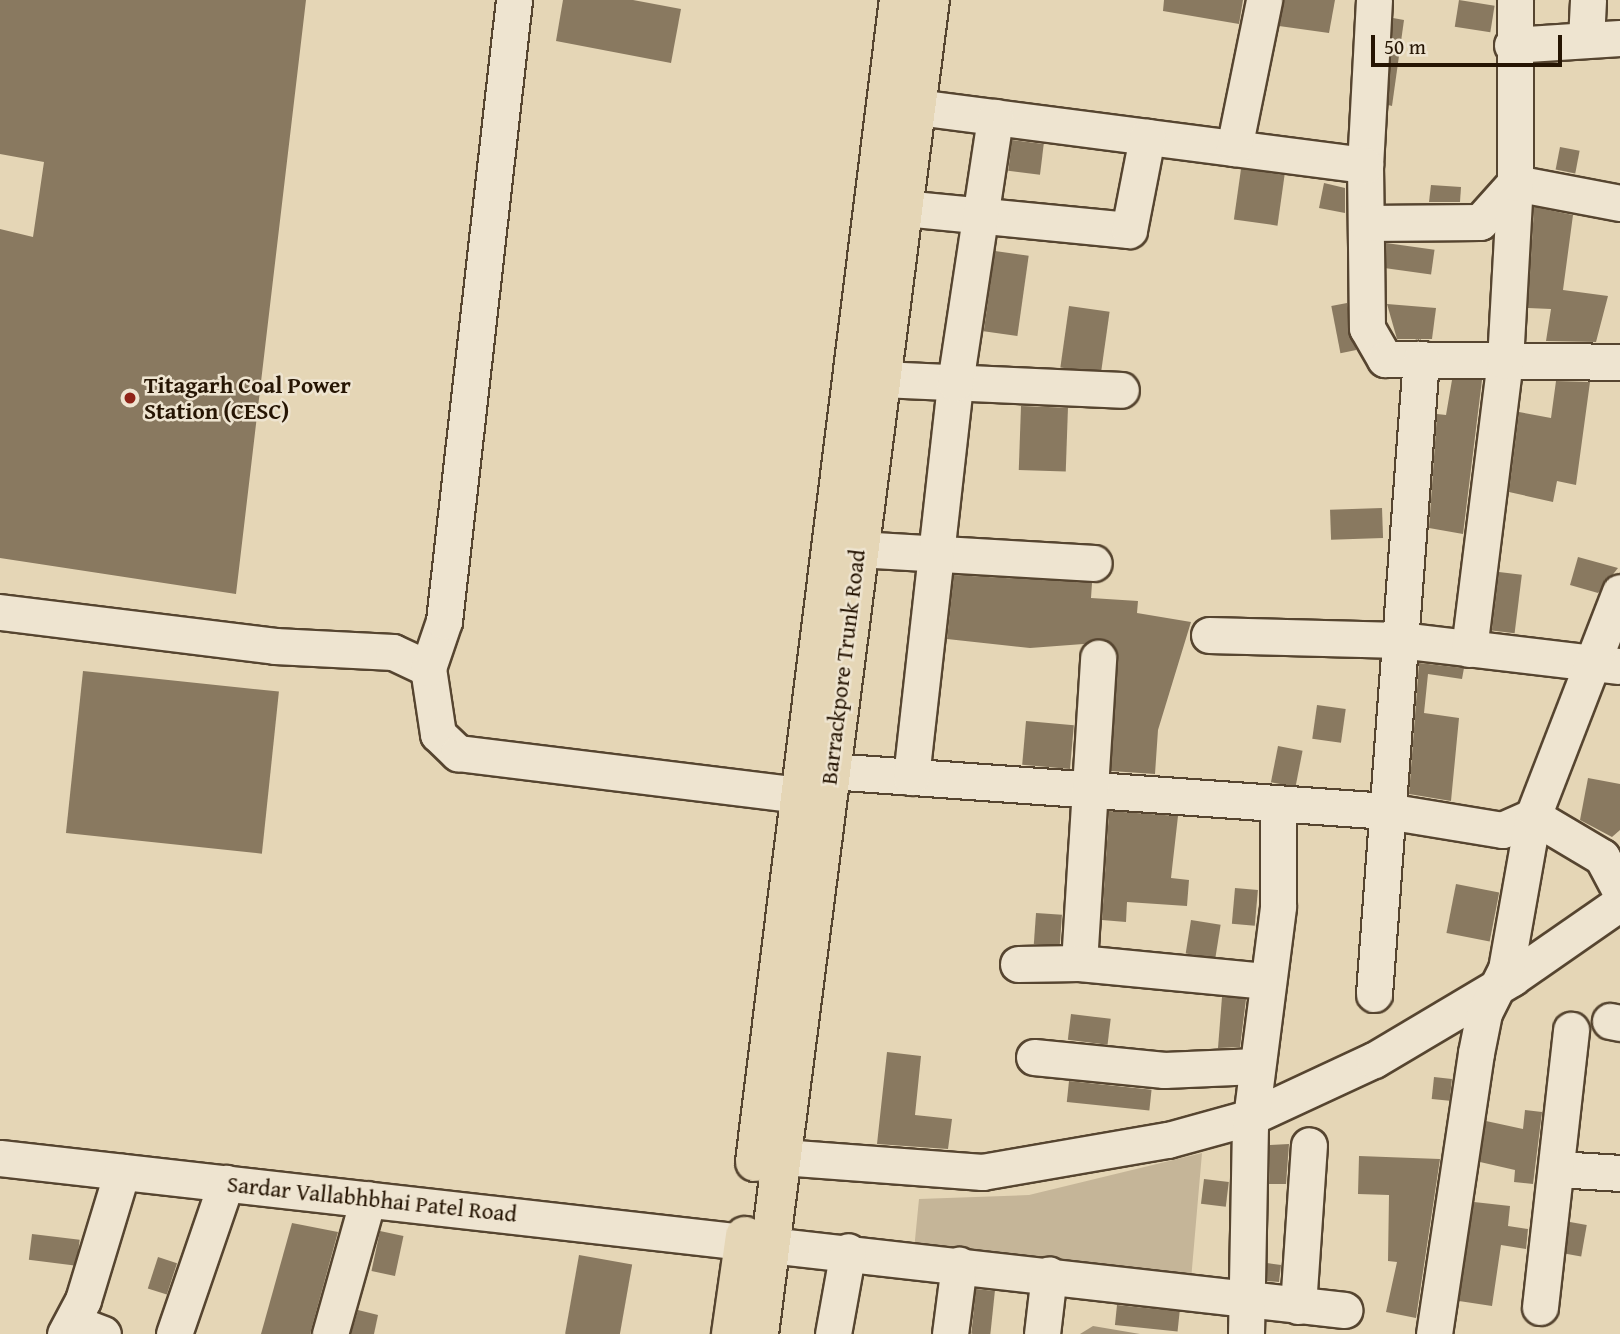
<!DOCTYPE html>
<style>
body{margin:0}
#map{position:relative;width:1620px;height:1334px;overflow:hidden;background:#e5d6b6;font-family:"Gentium Book Plus",serif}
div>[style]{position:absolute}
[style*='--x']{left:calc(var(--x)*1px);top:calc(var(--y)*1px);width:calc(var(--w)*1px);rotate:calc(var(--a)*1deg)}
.green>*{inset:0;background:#c5b598}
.water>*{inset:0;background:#a49479}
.building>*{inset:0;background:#897960;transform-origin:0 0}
.roads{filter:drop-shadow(2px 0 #564530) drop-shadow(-2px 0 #564530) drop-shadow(0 2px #564530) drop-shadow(0 -2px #564530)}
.minor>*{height:35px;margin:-17.5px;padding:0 17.5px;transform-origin:17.5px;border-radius:17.5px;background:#eee4d0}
.major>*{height:38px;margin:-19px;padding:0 19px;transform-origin:19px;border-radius:19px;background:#e5d6b6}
.dots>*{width:19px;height:19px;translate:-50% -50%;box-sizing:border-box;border:4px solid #eee4d0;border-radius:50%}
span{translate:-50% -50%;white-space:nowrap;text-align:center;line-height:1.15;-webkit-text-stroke:5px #eee4d0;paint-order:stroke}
.poi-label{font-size:23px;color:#261503;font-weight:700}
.left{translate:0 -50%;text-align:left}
.street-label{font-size:23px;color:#261503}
.scale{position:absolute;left:1371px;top:35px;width:191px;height:32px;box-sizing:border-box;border:4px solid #261503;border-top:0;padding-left:9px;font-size:21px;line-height:24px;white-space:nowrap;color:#261503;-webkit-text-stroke:5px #eee4d0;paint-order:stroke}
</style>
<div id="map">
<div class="green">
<i style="clip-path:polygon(1202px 1153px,1191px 1280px,914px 1250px,919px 1199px,1029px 1195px)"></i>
</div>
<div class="water">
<i style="clip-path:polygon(1093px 1326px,1140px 1334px,1080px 1334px)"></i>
</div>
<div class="building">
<i style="clip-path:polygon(0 0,306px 0,236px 594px,0 558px,0 229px,33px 237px,44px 162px,0 154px)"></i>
<i style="clip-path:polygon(563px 0,633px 0,681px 9px,671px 63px,556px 41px)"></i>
<i style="clip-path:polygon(1164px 0,1243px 0,1239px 24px,1163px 11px)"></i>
<i style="clip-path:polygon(1284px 0,1335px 0,1329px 33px,1279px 26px)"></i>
<i style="left:1459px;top:0;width:36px;height:27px;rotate:9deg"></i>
<i style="clip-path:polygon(1393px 18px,1404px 20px,1392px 106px,1388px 105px)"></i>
<i style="left:1012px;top:140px;width:32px;height:31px;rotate:7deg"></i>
<i style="left:1560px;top:147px;width:20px;height:23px;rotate:11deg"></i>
<i style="left:1241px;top:169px;width:44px;height:51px;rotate:8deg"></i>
<i style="clip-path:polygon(1324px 183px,1345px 188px,1345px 213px,1319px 208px)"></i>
<i style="clip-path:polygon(1431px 185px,1461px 187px,1460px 202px,1429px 202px)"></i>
<i style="clip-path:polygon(1534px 207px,1573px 215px,1563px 290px,1608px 296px,1596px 342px,1546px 341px,1551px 309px,1528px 308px)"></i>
<i style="left:1386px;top:243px;width:49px;height:25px;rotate:8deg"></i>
<i style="left:995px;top:251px;width:34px;height:81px;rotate:8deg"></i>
<i style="left:1347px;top:303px;width:48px;height:16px;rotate:79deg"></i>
<i style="clip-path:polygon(1387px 304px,1436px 308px,1432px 339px,1397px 339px)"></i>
<i style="left:1069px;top:306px;width:41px;height:62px;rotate:8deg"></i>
<i style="clip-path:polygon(1452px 380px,1482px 380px,1463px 534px,1429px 528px,1437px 414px,1446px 415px)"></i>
<i style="clip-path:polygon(1556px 381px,1590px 382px,1576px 485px,1557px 481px,1553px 502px,1509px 492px,1519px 412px,1551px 418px)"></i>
<i style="left:1021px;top:406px;width:47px;height:64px;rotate:2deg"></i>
<i style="left:1382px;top:508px;width:30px;height:52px;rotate:88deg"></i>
<i style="clip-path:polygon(1578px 557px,1618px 568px,1598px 593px,1570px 585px)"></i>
<i style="left:1499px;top:572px;width:23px;height:59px;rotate:7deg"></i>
<i style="clip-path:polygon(954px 575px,1092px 583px,1091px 598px,1138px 601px,1137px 613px,1191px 622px,1158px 730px,1155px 774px,1111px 771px,1118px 659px,1110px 642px,1030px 648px,947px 639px)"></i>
<i style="clip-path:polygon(1419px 663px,1464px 668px,1462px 679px,1428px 674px,1424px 713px,1459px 718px,1451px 801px,1409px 794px)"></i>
<i style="left:83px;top:671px;width:197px;height:163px;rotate:6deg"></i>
<i style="left:1317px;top:705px;width:29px;height:34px;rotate:8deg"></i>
<i style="left:1026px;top:721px;width:48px;height:44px;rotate:5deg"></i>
<i style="left:1278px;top:746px;width:25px;height:37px;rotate:11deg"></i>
<i style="clip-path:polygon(1588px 778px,1620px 784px,1620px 830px,1612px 837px,1580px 820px)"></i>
<i style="clip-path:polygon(1109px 811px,1178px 816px,1171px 878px,1189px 880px,1187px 906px,1127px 902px,1126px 922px,1102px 920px)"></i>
<i style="left:1456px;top:884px;width:44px;height:50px;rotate:11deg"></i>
<i style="left:1235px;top:888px;width:23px;height:36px;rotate:5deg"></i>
<i style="left:1036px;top:913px;width:26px;height:31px;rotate:4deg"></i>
<i style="left:1191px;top:920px;width:30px;height:34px;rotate:9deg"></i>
<i style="clip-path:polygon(1222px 997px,1246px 999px,1240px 1047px,1218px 1048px)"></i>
<i style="left:1071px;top:1014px;width:40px;height:26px;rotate:7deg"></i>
<i style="clip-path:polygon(887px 1052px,921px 1056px,915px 1115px,952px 1119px,948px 1149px,877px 1144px)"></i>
<i style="left:1434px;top:1077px;width:18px;height:22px;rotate:6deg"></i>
<i style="left:1069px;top:1081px;width:83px;height:21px;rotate:6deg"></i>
<i style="clip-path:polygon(1525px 1110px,1542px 1112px,1533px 1184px,1514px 1182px,1515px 1170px,1480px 1162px,1486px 1121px,1523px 1129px)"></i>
<i style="clip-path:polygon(1289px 1144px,1286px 1184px,1269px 1184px,1270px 1145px)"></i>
<i style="clip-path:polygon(1359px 1156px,1440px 1159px,1416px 1318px,1386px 1312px,1397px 1262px,1388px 1261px,1389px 1195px,1358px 1194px)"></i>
<i style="left:1204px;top:1179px;width:25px;height:25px;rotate:7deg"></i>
<i style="clip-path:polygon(1474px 1202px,1510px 1206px,1508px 1226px,1528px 1229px,1526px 1249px,1501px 1245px,1492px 1306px,1459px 1301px)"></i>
<i style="left:1570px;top:1222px;width:17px;height:32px;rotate:10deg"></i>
<i style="clip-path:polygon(292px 1223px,338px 1232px,310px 1334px,261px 1334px)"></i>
<i style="left:380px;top:1231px;width:24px;height:41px;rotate:12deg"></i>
<i style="left:32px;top:1234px;width:48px;height:26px;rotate:7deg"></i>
<i style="left:579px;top:1255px;width:54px;height:80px;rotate:10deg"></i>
<i style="left:158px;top:1257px;width:20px;height:33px;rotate:18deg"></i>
<i style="clip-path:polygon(1267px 1263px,1281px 1265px,1279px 1282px,1267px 1281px)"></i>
<i style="left:976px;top:1289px;width:19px;height:45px;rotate:6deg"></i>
<i style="left:1117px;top:1305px;width:63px;height:20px;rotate:6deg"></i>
<i style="clip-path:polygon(358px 1310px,378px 1315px,374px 1334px,351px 1334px)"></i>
</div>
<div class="roads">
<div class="minor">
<i style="--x:1374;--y:0;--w:165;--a:93.1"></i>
<i style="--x:1365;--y:165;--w:163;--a:89.3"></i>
<i style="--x:1367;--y:328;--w:36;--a:60"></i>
<i style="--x:1385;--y:359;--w:235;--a:0.7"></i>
<i style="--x:1586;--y:40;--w:40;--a:-87.1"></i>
<i style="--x:1512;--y:45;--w:108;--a:-3.7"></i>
<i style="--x:917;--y:107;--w:452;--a:7.4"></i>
<i style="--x:1234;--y:148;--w:151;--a:-78.5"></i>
<i style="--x:904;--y:208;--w:226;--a:5.6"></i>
<i style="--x:1129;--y:230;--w:95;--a:-79"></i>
<i style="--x:1366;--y:223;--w:114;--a:-0.5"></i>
<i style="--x:1480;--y:222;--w:52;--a:-48.1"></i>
<i style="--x:1515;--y:183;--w:107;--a:10.8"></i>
<i style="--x:882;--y:379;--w:239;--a:2.6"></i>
<i style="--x:858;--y:549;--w:236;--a:3.4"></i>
<i style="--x:0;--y:612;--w:277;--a:7"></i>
<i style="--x:275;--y:646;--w:118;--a:2.9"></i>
<i style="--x:393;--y:652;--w:38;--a:25"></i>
<i style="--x:428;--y:668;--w:67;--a:81.4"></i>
<i style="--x:438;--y:734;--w:28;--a:44"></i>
<i style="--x:458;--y:753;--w:344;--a:7"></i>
<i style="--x:1209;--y:635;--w:191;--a:1.5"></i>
<i style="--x:1400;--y:640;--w:219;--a:6.8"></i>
<i style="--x:1469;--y:649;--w:290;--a:-82.9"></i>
<i style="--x:1505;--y:361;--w:178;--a:-86.8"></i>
<i style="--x:1515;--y:183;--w:183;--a:-90"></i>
<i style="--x:428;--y:668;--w:50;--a:-71.2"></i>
<i style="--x:444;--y:621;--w:625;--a:-83.57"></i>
<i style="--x:830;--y:771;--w:558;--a:4.11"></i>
<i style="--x:1387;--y:811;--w:117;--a:9.4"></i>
<i style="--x:1502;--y:830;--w:34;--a:-24"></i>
<i style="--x:1533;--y:816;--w:240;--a:-68.8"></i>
<i style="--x:911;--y:777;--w:396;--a:-83.6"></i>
<i style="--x:955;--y:383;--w:269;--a:-81.4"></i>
<i style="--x:1079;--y:963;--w:306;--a:-86.4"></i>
<i style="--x:1018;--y:964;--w:61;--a:-0.9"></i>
<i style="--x:1079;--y:963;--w:189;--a:5.5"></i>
<i style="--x:1374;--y:994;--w:637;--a:-85.77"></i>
<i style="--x:1610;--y:1021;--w:10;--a:11"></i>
<i style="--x:1034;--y:1057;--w:131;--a:5.7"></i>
<i style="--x:1164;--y:1070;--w:93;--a:-2.5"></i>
<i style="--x:782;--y:1157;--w:201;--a:4.3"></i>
<i style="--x:982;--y:1172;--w:189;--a:-9.8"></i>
<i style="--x:1168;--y:1140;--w:86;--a:-15.5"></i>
<i style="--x:1251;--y:1117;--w:136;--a:-24.9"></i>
<i style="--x:1374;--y:1060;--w:161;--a:-30.7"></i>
<i style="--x:1512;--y:978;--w:131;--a:-34.8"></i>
<i style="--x:0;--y:1158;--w:1353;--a:6.45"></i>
<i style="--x:1557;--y:1169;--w:63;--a:3.6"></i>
<i style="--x:1298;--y:1306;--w:161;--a:-86.1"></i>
<i style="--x:1540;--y:1307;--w:279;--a:-83.6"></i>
<i style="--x:72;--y:1322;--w:33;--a:21"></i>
<i style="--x:65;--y:1334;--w:38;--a:-62"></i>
<i style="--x:83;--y:1300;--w:134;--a:-73.1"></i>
<i style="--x:174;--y:1334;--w:160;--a:-71"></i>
<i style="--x:330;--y:1334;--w:140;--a:-74.3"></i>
<i style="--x:833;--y:1334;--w:84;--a:-79.8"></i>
<i style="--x:950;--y:1334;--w:70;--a:-82.6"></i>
<i style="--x:1042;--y:1334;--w:60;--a:-83.3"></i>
<i style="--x:1246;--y:1334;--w:208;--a:-88.9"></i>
<i style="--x:1250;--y:1126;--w:222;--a:-82.7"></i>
<i style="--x:1278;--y:906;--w:102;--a:-90"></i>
<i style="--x:1434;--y:1334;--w:284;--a:-81.5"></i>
<i style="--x:1476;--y:1053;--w:41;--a:-78.7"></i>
<i style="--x:1484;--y:1013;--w:49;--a:-63.4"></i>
<i style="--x:1506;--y:969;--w:155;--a:-80"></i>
<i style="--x:1533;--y:816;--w:80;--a:30.7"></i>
<i style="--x:1602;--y:857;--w:38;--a:62"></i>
</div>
<div class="major">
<i style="--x:755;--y:1162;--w:1171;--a:-82.94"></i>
<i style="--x:731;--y:1334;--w:99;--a:-81.9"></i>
<i style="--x:759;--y:1334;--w:1345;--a:-82.7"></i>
</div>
</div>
<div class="dots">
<i style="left:130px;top:398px;background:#8f2418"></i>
</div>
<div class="poi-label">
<span class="left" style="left:144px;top:398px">Titagarh Coal Power<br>Station (CESC)</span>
</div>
<div class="street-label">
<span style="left:843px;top:667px;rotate:-83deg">Barrackpore Trunk Road</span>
<span style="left:372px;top:1199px;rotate:6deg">Sardar Vallabhbhai Patel Road</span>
</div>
<div class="scale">50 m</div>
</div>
